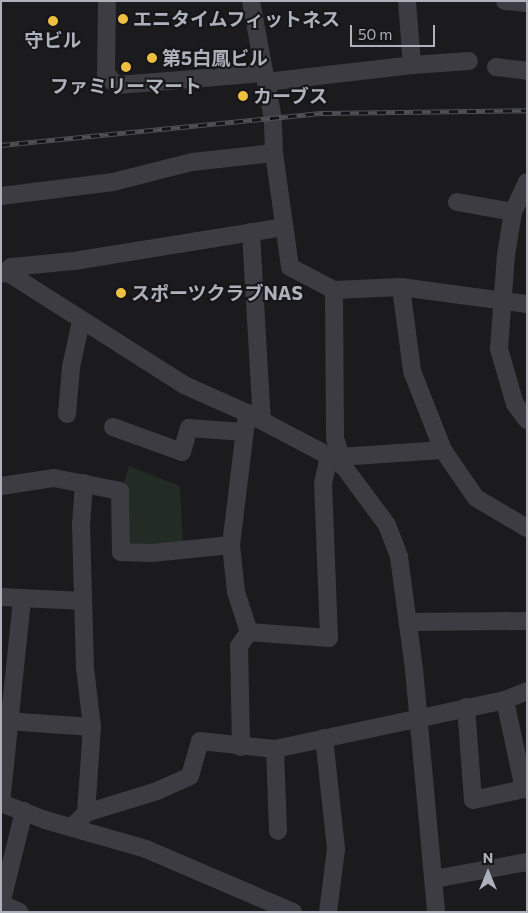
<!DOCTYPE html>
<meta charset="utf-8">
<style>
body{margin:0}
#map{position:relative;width:528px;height:913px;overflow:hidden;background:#1b1a1d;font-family:Commissioner,"Noto Sans JP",sans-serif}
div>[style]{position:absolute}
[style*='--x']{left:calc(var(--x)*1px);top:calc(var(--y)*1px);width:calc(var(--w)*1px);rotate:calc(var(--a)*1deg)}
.green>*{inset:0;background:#222b24}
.minor>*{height:18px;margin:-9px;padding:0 9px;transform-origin:9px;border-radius:9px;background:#3c3c42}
.rail>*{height:5px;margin-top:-2.5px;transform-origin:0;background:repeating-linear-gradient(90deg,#161518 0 9px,#4f5057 0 18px);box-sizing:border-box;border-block:1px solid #4f5057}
.dots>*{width:14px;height:14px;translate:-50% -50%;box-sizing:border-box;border:2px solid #161518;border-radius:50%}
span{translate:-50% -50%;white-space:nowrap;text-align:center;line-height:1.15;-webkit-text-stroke:4px #161518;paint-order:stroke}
.poi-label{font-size:19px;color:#adb1bc;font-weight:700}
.left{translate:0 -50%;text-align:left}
.frame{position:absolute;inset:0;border:2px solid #adb1bc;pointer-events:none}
.north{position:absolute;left:463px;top:848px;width:50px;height:50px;-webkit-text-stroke:4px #161518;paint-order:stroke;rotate:0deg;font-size:14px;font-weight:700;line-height:20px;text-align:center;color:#adb1bc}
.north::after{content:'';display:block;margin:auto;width:18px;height:22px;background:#adb1bc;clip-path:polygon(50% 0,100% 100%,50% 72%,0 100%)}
.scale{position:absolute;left:350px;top:25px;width:85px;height:22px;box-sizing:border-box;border:2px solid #adb1bc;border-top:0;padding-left:6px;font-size:15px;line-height:18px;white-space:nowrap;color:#adb1bc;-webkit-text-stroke:4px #161518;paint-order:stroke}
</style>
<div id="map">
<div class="green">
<i style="clip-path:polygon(129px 466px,180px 486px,183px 545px,123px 549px,123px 487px)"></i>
</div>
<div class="minor">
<i style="--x:107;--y:1;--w:72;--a:90.8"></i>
<i style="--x:106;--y:73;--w:11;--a:52"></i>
<i style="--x:113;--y:82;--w:7;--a:27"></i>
<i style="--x:119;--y:85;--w:145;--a:-4.7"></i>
<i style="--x:505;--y:1;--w:22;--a:5"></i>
<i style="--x:412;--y:65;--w:57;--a:-4"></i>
<i style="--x:496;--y:67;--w:31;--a:7"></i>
<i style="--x:266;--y:82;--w:147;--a:-6.6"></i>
<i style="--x:412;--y:65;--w:64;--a:-94.5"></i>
<i style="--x:274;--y:153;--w:115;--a:82"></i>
<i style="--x:290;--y:267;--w:50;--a:27.6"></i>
<i style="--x:334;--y:290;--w:148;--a:89.6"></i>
<i style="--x:335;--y:438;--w:30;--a:73"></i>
<i style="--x:527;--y:182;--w:33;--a:115"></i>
<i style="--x:513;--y:212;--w:44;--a:99.2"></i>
<i style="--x:506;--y:255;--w:94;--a:94.3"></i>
<i style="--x:499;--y:349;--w:57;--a:73.8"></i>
<i style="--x:515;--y:404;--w:20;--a:53"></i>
<i style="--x:1;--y:196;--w:113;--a:-7.1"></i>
<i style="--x:113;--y:182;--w:81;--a:-14.2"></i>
<i style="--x:192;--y:162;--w:82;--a:-6.3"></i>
<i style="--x:274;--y:153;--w:34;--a:-92"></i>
<i style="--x:273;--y:119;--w:120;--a:-100.6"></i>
<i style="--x:457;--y:202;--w:57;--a:10.1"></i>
<i style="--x:251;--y:232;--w:188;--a:86.7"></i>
<i style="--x:1;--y:273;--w:9;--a:6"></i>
<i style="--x:10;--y:274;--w:206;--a:32.5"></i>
<i style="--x:184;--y:385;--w:69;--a:24"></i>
<i style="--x:247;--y:413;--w:93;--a:27.7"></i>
<i style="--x:329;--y:456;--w:19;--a:36"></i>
<i style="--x:344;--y:467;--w:72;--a:53.4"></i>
<i style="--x:387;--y:525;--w:34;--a:69"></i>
<i style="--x:399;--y:557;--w:113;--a:82.4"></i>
<i style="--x:414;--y:669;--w:244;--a:84.8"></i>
<i style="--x:5;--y:273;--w:8;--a:-45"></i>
<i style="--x:11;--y:267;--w:63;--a:-5.4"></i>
<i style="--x:74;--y:261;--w:213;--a:-9.2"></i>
<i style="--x:401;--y:287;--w:85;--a:82.5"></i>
<i style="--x:412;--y:371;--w:85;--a:68.6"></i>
<i style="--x:443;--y:450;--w:58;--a:55.5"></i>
<i style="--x:476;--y:498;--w:59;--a:30.5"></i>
<i style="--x:334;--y:290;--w:67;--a:-2.6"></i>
<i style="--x:401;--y:287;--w:127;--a:7.7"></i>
<i style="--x:247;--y:413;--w:133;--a:96.9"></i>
<i style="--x:231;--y:545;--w:47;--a:83.9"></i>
<i style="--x:236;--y:592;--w:42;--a:72"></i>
<i style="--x:249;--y:632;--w:80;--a:4.3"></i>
<i style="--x:329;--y:638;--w:155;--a:-92.2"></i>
<i style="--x:323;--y:483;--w:28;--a:-77"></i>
<i style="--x:67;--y:414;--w:47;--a:-85.1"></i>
<i style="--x:71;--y:367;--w:47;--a:-77.7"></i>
<i style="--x:113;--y:427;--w:73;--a:19.9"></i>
<i style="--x:182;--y:452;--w:25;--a:-74"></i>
<i style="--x:189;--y:428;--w:55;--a:4.2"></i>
<i style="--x:339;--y:457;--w:104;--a:-3.9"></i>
<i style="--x:84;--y:483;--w:42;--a:94.1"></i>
<i style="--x:81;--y:525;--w:143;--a:88.4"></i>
<i style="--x:85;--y:668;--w:59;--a:83.2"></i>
<i style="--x:92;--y:727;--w:86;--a:94"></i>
<i style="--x:1;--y:486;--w:54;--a:-8.6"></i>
<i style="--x:54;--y:478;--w:67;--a:11.1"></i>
<i style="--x:120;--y:491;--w:61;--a:89.1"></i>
<i style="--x:121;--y:552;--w:31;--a:2"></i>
<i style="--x:152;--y:553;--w:79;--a:-5.8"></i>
<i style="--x:1;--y:597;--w:82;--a:2.8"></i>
<i style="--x:408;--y:622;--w:119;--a:-0.5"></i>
<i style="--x:466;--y:707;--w:93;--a:85.7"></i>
<i style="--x:473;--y:800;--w:52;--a:-12.2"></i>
<i style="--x:524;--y:789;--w:91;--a:-102.1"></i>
<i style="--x:7;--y:721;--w:85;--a:4"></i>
<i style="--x:324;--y:738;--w:112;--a:83.8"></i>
<i style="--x:336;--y:849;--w:64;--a:97.2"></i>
<i style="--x:241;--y:747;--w:101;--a:-91.1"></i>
<i style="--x:239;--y:646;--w:17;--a:-54"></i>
<i style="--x:275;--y:749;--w:82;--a:87.9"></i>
<i style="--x:1;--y:803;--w:47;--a:21.1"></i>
<i style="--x:45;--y:820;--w:105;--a:16"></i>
<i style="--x:146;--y:849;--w:160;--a:23.2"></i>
<i style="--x:1;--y:803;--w:205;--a:-84.1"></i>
<i style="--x:72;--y:827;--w:20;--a:-45"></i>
<i style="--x:86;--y:813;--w:74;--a:-17.2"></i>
<i style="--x:157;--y:791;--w:36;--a:-24"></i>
<i style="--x:190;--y:776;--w:36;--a:-74"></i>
<i style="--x:200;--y:741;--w:75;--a:6.1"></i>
<i style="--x:275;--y:749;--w:235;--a:-12"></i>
<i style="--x:505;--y:700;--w:24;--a:-22"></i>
<i style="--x:434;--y:879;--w:95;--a:-10.4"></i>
<i style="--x:1;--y:904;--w:96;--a:-76.1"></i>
<i style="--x:2;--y:904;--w:19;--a:25"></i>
</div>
<div class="rail">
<i style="--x:1;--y:145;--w:324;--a:-5.7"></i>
<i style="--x:323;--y:113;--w:204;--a:-0.8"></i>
</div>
<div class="dots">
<i style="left:123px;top:19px;background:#efbf40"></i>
<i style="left:53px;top:21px;background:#efbf40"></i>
<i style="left:152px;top:58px;background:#efbf40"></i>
<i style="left:126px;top:67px;background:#efbf40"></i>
<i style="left:243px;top:96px;background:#efbf40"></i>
<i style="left:121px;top:293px;background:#efbf40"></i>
</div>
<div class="poi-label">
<span class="left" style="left:133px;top:19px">エニタイムフィットネス</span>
<span style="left:53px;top:40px">守ビル</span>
<span class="left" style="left:162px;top:58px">第5白鳳ビル</span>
<span style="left:126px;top:86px">ファミリーマート</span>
<span class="left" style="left:253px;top:96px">カーブス</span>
<span class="left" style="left:131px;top:293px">スポーツクラブNAS</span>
</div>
<div class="frame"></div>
<div class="north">N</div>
<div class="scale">50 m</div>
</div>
